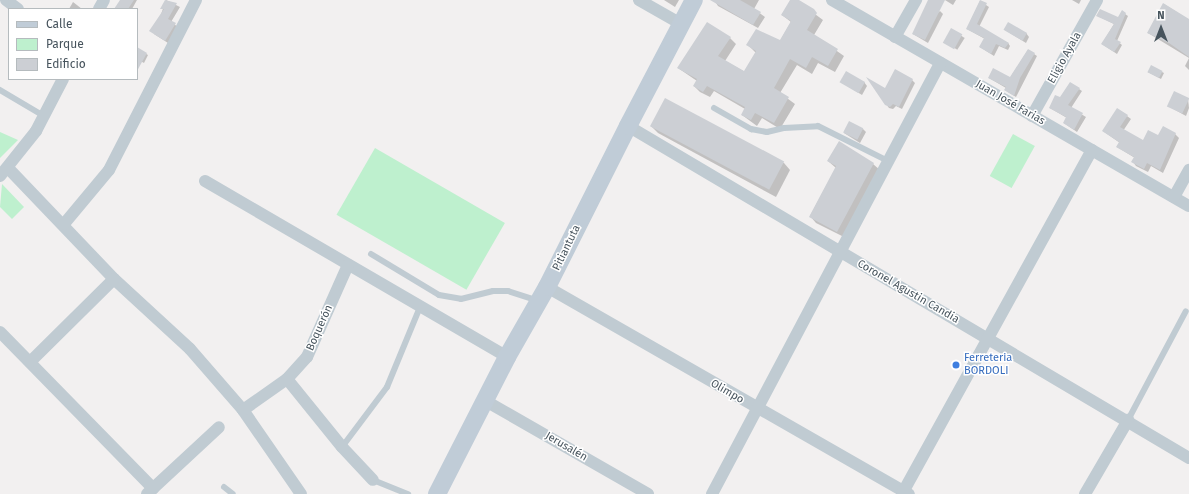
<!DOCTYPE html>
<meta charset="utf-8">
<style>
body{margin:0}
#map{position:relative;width:1189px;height:494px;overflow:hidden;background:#f2f0f0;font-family:"Fira Sans",sans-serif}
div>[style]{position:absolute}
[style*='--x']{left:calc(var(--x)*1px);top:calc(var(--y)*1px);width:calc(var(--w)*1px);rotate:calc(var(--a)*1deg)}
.green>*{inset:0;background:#bef0ce;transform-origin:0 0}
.shadow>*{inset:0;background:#0003;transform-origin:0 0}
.building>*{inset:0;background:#cccfd4;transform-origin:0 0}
.lane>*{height:6px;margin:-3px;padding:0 3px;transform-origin:3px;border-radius:3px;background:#c0cbd2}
.street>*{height:12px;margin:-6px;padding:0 6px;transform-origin:6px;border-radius:6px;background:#c0cbd2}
.secondary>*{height:18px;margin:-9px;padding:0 9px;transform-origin:9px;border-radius:9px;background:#c0ccd7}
.dots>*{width:11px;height:11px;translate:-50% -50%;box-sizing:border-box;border:2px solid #fff;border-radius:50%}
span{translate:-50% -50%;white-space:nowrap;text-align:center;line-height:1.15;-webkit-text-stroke:3px #fff;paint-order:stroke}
.street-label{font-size:11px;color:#47545d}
.shop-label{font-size:11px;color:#366cbe}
.left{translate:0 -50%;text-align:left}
.legend{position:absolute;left:8px;top:8px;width:130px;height:72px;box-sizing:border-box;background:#fff;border:1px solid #b5bbbe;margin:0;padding:5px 7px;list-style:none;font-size:12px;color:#47545d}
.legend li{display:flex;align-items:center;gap:8px;height:20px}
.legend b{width:20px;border:1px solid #b5bbbe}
.north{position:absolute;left:1141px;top:8px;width:40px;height:40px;-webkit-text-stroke:3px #fff;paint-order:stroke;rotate:0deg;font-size:11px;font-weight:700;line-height:16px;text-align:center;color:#47545d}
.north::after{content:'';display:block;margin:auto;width:14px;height:18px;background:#47545d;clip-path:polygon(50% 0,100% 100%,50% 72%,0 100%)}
</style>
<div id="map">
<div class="green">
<i style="clip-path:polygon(0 132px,18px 140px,0 158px)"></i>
<i style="left:1013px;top:134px;width:25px;height:48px;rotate:29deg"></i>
<i style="left:375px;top:148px;width:150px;height:77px;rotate:30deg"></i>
<i style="clip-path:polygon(2px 184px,24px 207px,12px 219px,0 207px)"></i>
</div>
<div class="shadow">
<i style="clip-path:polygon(122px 0,137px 0,132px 9px,116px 9px)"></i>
<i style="clip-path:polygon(166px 0,180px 7px,171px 22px,178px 27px,168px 43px,154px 34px)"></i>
<i style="clip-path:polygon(664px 0,679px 0,675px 7px)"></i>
<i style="clip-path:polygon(714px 0,759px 0,754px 9px,765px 17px,758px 28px,718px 6px)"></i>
<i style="clip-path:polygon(791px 0,796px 0,823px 20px,814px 35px,844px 56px,835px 72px,818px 63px,812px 74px,797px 65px,780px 93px,795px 104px,780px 129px,762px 118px,757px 126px,742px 115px,745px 109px,714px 91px,710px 97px,700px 92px,694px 86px,697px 81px,678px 68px,730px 38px,736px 44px,725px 61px,745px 72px,756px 53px,748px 45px,780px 41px,791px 22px,782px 15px)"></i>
<i style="clip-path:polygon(945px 0,956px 0,953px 5px)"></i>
<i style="clip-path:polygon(1072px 0,1081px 0,1079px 4px)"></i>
<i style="clip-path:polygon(980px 1px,989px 7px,979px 27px,1008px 43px,1010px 46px,1008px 50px,999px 46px,994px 56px,980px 47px,985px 39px,967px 29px)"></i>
<i style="clip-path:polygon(73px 2px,82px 9px,69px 9px)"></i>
<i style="clip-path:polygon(1164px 4px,1189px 20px,1189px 58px,1148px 33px)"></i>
<i style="clip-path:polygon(940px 11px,943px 14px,928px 43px,913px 34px)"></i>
<i style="clip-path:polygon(1122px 12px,1128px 16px,1117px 41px,1122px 45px,1117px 54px,1102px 44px,1114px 24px,1098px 16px,1118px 18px)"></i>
<i style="left:952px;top:30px;width:15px;height:14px;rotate:32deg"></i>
<i style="clip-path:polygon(1005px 30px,1026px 33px,1029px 37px,1026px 43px)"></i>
<i style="clip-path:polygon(137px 49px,148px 55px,144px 63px,137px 59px)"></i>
<i style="clip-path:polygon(1028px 50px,1037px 56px,1016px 97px,1005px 90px,1006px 88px,989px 78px,1010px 78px)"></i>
<i style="clip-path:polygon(1189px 58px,1189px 70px,1185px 66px)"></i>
<i style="clip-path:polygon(1148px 72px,1162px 72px,1164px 73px,1161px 79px)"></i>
<i style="clip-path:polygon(912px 80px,915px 83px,902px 109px,896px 106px,893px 109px,889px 108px,886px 104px,885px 90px)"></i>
<i style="clip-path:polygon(841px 82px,864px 82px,867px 86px,862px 95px)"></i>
<i style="clip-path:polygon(1079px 89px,1082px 91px,1071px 108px,1086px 117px,1077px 132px,1064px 123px,1067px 118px,1050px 108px,1060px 99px)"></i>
<i style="clip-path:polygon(1188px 99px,1189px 108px,1186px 116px,1168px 106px)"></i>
<i style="clip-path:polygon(1127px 116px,1131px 119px,1123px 131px,1143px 142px,1175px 134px,1179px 138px,1163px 173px,1151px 166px,1148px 172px,1136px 166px,1133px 162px,1135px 158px,1117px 147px,1120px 143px,1103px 131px)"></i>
<i style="clip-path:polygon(651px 126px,784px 163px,790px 170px,776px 197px,658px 133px)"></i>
<i style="clip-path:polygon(863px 129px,866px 132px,860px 143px,844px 133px)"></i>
<i style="clip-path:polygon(828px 161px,873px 164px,880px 170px,844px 237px,816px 223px,810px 216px,836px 168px)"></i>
</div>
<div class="building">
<i style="clip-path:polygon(120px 0,134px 0,128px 9px,114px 9px)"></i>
<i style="clip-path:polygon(165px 0,177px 3px,168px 19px,176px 23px,165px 41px,149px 31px,164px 9px,160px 9px)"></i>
<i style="clip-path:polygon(710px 0,740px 0,761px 12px,753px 25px)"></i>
<i style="clip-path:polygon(790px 0,799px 0,814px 9px,817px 13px,807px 30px,838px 49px,828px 66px,812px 57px,806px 68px,790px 59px,774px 88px,789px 97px,774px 123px,755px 113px,751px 120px,741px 115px,745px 107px,707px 86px,703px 92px,693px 86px,697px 79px,677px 68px,707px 22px,731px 37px,718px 56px,744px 71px,756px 51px,746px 45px,756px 29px,780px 40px,791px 21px,781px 15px)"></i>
<i style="clip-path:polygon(928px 0,945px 0,925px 40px,912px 34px)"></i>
<i style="clip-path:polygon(980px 0,987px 3px,977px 24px,1009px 43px,1005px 48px,996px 44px,991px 54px,979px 47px,984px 38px,966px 29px)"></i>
<i style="clip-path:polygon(1163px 3px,1189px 19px,1189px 57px,1169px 43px,1147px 33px)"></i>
<i style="clip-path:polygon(1100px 9px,1118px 17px,1122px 10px,1126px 13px,1115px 39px,1121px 42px,1114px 52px,1101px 44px,1114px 24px,1096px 16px)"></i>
<i style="left:1008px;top:22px;width:22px;height:9px;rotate:30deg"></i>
<i style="left:951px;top:28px;width:13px;height:17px;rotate:29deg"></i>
<i style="clip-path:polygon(137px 47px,147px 53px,137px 71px)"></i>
<i style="clip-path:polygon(1028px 49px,1035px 53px,1020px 78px,1014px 96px,1004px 90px,1006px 87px,988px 78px,993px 68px,1010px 77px)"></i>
<i style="left:1151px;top:65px;width:13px;height:8px;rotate:27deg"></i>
<i style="clip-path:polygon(895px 69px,913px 79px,899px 107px,893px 104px,890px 107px,885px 105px,866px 77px,885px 88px)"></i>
<i style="left:846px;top:71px;width:22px;height:13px;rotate:30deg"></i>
<i style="clip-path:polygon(1070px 82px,1080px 88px,1068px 105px,1083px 113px,1074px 130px,1063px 123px,1066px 117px,1049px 108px,1055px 95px,1060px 97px)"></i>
<i style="left:1174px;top:91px;width:17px;height:17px;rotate:25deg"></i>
<i style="left:665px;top:98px;width:135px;height:32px;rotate:28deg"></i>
<i style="clip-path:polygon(1117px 108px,1128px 115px,1120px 127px,1143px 140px,1148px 130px,1158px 135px,1163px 126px,1176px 133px,1160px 170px,1147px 163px,1144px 169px,1131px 162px,1134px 157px,1116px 147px,1119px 142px,1102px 131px)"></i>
<i style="left:849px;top:121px;width:16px;height:13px;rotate:27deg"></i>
<i style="clip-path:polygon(839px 141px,874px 163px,837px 232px,809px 217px,836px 166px,827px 161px)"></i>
</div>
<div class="lane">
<i style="--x:0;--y:90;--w:51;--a:30.6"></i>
<i style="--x:714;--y:108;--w:43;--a:29.6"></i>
<i style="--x:751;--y:129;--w:16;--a:11"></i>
<i style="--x:767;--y:132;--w:17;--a:-13"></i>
<i style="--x:784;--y:128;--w:34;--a:-3"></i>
<i style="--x:818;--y:126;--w:78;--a:26.6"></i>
<i style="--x:371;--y:254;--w:79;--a:31.1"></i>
<i style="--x:439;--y:295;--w:22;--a:10"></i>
<i style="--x:461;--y:299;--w:33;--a:-14"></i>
<i style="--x:493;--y:291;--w:15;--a:0"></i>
<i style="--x:508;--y:291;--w:32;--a:18"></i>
<i style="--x:1128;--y:420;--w:123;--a:-62"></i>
<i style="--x:342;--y:447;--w:75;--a:-53.1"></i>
<i style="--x:387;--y:387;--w:87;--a:-67.6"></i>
<i style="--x:373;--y:480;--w:38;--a:22"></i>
<i style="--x:224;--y:487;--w:11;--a:38"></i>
</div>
<div class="street">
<i style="--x:6;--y:0;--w:15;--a:37"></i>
<i style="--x:639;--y:0;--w:48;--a:29.7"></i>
<i style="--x:832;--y:0;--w:412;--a:30"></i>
<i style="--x:99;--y:9;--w:10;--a:-61"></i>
<i style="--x:895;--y:37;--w:43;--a:-60.4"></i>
<i style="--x:1032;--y:116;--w:133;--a:-60.7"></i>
<i style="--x:628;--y:126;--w:652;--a:30.62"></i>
<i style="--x:8;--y:168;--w:153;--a:46.3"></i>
<i style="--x:114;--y:279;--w:103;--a:42.6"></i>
<i style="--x:190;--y:349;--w:81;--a:49"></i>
<i style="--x:243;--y:410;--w:102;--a:55.4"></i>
<i style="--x:0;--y:176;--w:58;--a:-51.3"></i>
<i style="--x:36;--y:131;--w:59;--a:-62.6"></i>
<i style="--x:205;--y:181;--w:350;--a:30.2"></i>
<i style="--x:1174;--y:197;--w:31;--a:-61"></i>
<i style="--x:64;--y:224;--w:70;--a:-50.2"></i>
<i style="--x:109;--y:170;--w:191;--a:-62.9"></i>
<i style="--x:547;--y:287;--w:417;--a:29.8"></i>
<i style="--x:0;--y:332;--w:219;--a:45.6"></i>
<i style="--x:30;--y:362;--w:118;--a:-44.7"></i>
<i style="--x:287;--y:379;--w:87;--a:51"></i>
<i style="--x:342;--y:447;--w:45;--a:46.8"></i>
<i style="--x:484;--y:400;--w:189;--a:29.8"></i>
<i style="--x:243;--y:410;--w:54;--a:-35.2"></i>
<i style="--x:287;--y:379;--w:30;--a:-48"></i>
<i style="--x:307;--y:357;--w:101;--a:-66"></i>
<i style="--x:147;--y:494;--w:98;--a:-42.9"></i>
<i style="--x:712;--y:494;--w:488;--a:-62.1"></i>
<i style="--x:902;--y:494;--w:393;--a:-61.1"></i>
<i style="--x:1085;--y:494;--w:86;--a:-59.8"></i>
</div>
<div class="secondary">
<i style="--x:437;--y:494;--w:154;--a:-62.9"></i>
<i style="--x:507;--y:357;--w:81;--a:-60.3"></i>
<i style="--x:547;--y:287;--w:180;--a:-63.3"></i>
<i style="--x:628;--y:126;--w:142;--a:-62.4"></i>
</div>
<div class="dots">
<i style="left:956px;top:365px;background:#3f7fe0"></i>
</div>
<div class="street-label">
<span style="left:1065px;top:58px;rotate:-61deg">Eligio Ayala</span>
<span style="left:1010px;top:103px;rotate:30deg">Juan José Farias</span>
<span style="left:567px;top:248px;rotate:-64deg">Pitiantuta</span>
<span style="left:908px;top:292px;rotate:30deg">Coronel Agustin Candia</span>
<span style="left:320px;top:328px;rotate:-66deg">Boquerón</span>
<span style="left:727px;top:392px;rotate:30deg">Olimpo</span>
<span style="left:566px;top:447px;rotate:30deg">Jerusalén</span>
</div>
<div class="shop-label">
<span class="left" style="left:964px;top:365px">Ferreteria<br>BORDOLI</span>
</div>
<ul class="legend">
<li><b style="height:5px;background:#c0ccd7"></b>Calle</li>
<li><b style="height:11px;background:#bef0ce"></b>Parque</li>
<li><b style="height:11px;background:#cccfd4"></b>Edificio</li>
</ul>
<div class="north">N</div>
</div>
